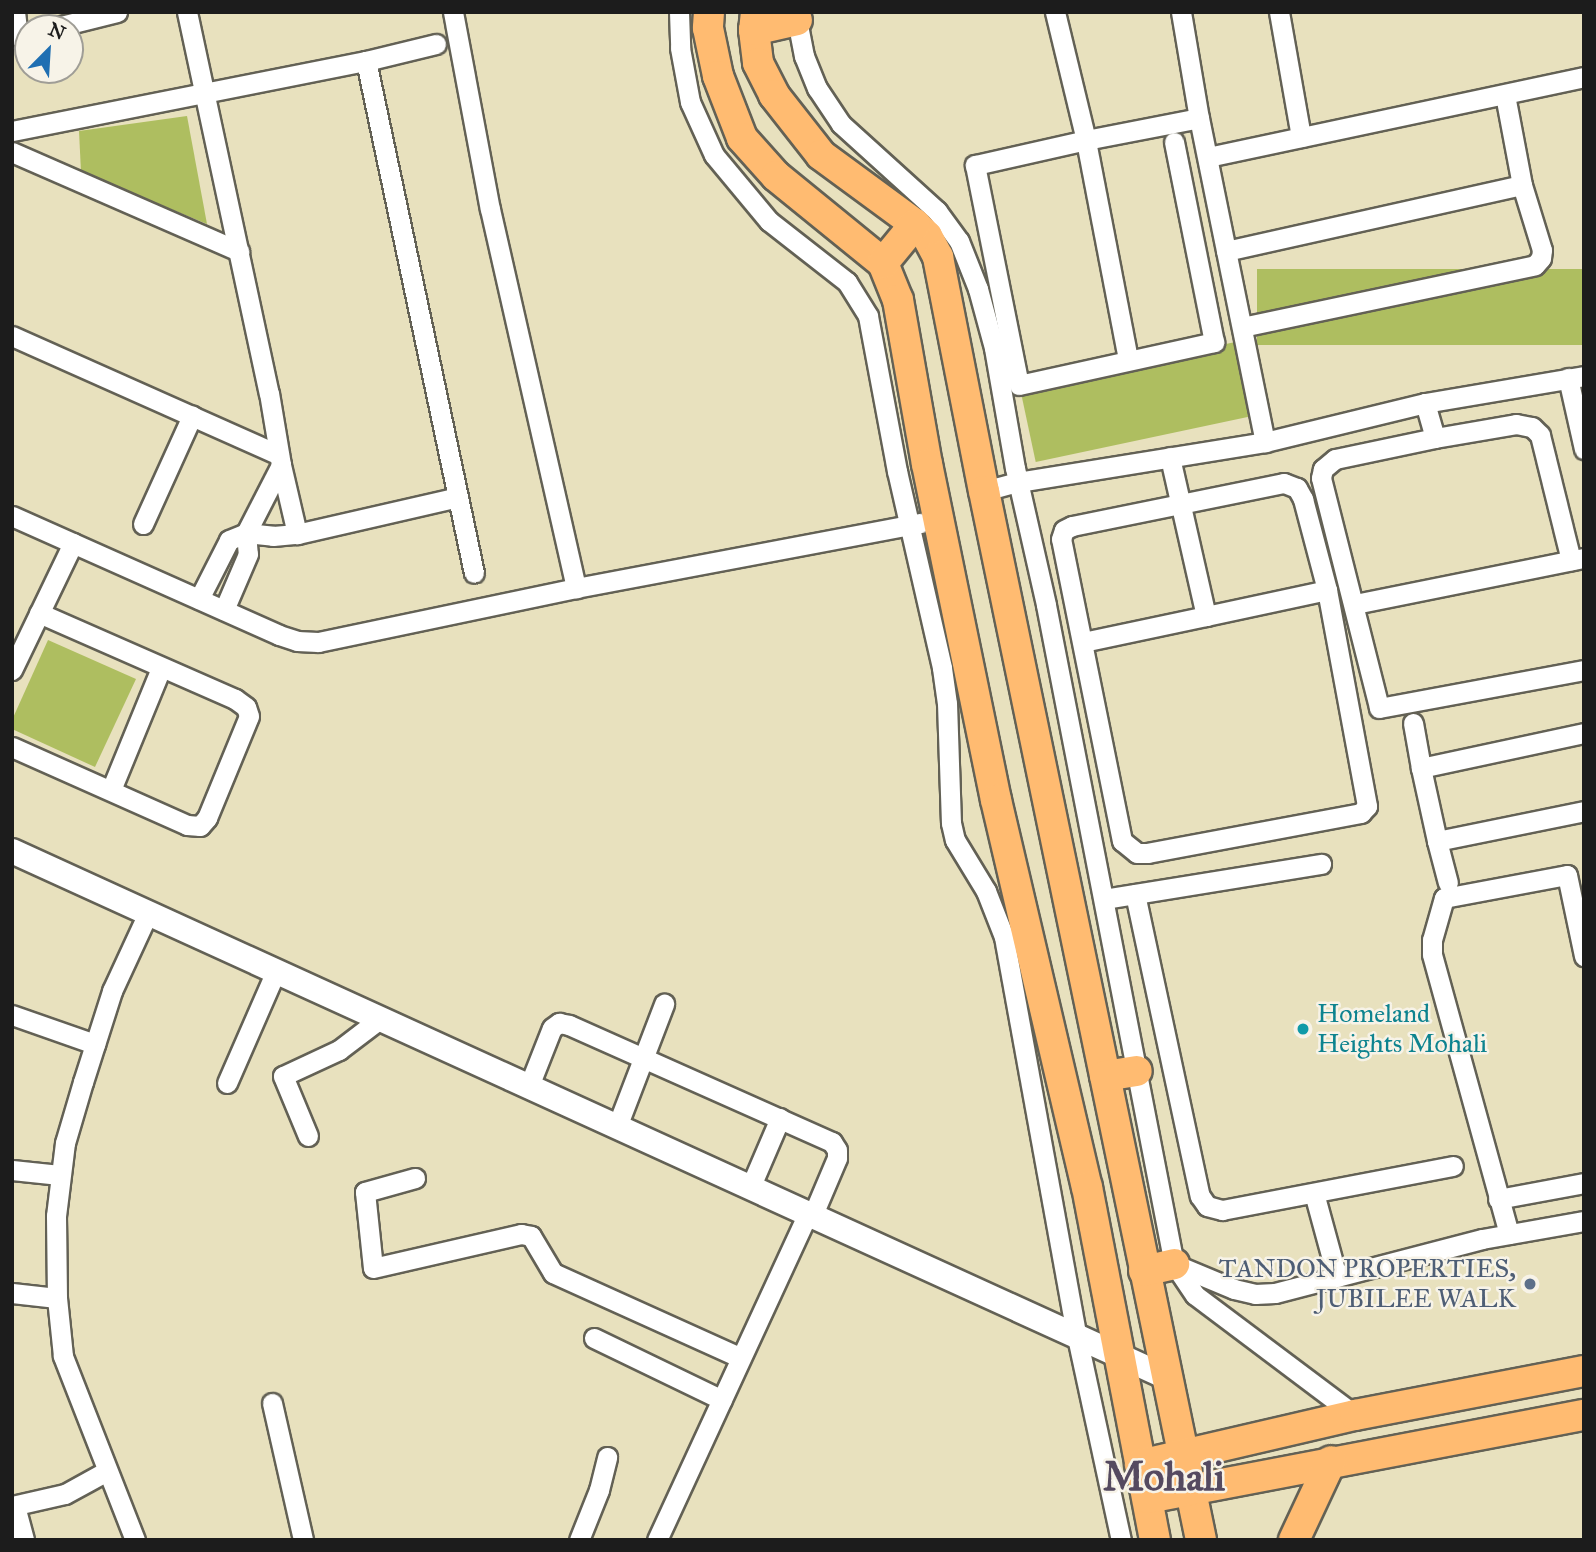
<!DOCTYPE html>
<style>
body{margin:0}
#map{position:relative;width:1596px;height:1552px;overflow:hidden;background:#e8e1be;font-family:"IM FELL Great Primer",serif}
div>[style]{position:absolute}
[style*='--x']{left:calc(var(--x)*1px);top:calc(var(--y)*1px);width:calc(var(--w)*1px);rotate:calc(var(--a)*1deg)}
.green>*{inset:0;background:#aebe60;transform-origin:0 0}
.roads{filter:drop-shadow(2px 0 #636155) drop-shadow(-2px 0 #636155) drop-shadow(0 2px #636155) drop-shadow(0 -2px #636155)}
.minor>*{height:19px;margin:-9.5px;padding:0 9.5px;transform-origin:9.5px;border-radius:9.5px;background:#fff}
.tertiary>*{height:24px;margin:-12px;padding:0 12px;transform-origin:12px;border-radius:12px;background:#fff}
.primary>*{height:30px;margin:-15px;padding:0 15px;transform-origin:15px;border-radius:15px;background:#ffbb71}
.dots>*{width:19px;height:19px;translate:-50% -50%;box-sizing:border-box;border:4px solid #f7f3e8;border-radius:50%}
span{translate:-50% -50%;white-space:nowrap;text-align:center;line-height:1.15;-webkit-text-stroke:5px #f7f3e8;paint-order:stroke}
.culture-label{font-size:26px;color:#0d838f}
.left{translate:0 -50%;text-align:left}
.service-label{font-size:26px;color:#4e5e75}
.right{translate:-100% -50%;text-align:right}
.town-label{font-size:40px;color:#554a60;font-weight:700}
.frame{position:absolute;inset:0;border:14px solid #1c1c1c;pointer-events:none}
.north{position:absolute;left:14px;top:14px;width:70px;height:70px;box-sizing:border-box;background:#f7f3e8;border:2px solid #9f9d96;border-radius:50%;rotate:24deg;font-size:19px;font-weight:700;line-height:28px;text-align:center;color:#1c1c1c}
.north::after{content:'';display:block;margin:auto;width:24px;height:32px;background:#1f6fb2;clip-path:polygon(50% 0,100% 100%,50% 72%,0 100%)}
</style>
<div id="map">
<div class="green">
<i style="clip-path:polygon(187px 116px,207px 224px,81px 172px,79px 131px)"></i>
<i style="left:1584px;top:269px;width:76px;height:327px;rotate:90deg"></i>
<i style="left:1240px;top:341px;width:76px;height:225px;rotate:78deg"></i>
<i style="clip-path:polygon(48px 640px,136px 679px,95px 767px,12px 729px,12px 720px)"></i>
</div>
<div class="roads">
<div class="minor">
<i style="--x:15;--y:12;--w:24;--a:83"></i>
<i style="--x:187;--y:12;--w:390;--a:77.9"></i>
<i style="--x:269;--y:393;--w:73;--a:80.5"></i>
<i style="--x:281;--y:465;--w:76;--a:117.2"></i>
<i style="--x:246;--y:533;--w:21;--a:85"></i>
<i style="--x:248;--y:554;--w:61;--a:113.2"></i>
<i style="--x:453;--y:12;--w:200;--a:79.4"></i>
<i style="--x:490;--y:209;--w:389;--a:77.2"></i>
<i style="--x:679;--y:12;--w:36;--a:88"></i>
<i style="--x:680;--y:48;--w:55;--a:79.5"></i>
<i style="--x:690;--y:102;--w:58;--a:65.6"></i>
<i style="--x:714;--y:155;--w:86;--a:50.2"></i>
<i style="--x:769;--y:221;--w:99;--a:38"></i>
<i style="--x:847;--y:282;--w:40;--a:58"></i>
<i style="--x:868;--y:316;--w:158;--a:79.4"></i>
<i style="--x:897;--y:471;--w:202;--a:77.1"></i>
<i style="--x:942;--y:668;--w:35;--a:82"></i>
<i style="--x:947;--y:703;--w:120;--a:88.1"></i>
<i style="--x:951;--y:823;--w:17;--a:77"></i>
<i style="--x:955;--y:840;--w:60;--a:58.7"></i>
<i style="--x:986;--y:891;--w:49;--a:68.6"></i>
<i style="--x:1004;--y:937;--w:407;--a:79.7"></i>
<i style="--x:1077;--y:1337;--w:208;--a:77.8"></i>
<i style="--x:799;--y:12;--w:8;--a:104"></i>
<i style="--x:797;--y:20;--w:37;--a:79"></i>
<i style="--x:804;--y:56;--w:35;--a:68"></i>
<i style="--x:817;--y:88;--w:43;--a:56.3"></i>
<i style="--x:841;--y:124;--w:130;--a:42.2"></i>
<i style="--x:937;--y:211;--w:37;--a:54"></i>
<i style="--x:959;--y:241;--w:52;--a:68.4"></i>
<i style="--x:978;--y:289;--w:61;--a:74.8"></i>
<i style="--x:994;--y:348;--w:122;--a:80.1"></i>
<i style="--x:1015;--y:468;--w:140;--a:77.2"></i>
<i style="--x:1046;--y:605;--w:671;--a:79.01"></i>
<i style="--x:1174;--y:1264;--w:37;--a:56"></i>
<i style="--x:1195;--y:1295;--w:200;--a:36.9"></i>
<i style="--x:1055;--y:12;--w:132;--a:76.4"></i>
<i style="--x:1086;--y:140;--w:115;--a:-11"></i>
<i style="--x:1181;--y:12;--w:108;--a:80.4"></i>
<i style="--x:1199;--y:118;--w:331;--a:78.5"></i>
<i style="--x:1279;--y:12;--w:127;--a:80"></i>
<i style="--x:53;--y:28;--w:66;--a:-14"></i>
<i style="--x:366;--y:61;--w:72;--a:-13.7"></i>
<i style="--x:12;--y:131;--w:361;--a:-11.2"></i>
<i style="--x:366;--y:61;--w:523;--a:78.09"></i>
<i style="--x:12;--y:152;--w:248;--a:23.6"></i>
<i style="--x:1208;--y:157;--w:384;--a:-12"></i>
<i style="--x:1226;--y:251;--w:303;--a:-12.6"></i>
<i style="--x:1242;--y:327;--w:299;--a:-11.9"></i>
<i style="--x:1535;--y:265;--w:9;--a:-49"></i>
<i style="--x:1541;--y:258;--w:8;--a:-83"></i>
<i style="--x:1542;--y:250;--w:68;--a:-107.1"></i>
<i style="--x:1522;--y:185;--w:92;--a:-100.7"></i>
<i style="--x:12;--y:336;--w:292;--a:24"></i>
<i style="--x:1128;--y:359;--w:223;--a:-100.9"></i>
<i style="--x:1086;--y:140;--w:114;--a:167.3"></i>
<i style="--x:975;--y:165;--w:224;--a:78.7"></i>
<i style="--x:1019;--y:385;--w:200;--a:-12.4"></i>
<i style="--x:1214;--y:342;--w:204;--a:-101.3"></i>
<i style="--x:1568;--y:378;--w:73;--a:77.3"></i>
<i style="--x:1425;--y:403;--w:36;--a:74"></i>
<i style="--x:1435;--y:438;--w:102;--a:168.1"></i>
<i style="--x:1335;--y:459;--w:16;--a:140"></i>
<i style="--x:1323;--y:469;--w:9;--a:103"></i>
<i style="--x:1321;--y:478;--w:237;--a:75.8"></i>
<i style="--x:1379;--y:708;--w:208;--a:-10.5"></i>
<i style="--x:1435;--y:438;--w:82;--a:-9.8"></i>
<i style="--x:1516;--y:424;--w:16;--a:11"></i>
<i style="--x:1532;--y:427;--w:11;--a:45"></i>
<i style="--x:1540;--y:435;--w:129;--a:76.1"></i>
<i style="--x:281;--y:465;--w:71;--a:76.9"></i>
<i style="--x:1284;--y:483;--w:14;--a:21"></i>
<i style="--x:1297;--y:488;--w:13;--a:61"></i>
<i style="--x:1303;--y:499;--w:94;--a:75.2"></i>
<i style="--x:1327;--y:590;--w:220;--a:79.5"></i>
<i style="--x:1367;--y:806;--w:9;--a:131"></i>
<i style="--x:1361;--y:813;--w:217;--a:169.4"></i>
<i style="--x:1148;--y:853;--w:11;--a:180"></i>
<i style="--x:1137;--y:853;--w:19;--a:-141"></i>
<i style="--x:1122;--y:841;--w:308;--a:-101.4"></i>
<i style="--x:1061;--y:539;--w:9;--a:-72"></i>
<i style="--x:1064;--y:530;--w:9;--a:-27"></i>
<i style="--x:1072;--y:526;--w:216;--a:-11.5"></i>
<i style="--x:984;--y:491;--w:35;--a:-15"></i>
<i style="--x:1018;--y:482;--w:250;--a:-9.2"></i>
<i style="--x:1265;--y:442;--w:165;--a:-13.7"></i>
<i style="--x:1425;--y:403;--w:161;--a:-9.6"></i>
<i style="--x:12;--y:516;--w:292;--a:24"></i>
<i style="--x:279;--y:635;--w:19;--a:18"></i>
<i style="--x:297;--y:641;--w:21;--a:3"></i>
<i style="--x:318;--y:642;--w:264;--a:-11.8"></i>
<i style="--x:576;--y:588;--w:351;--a:-10.7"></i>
<i style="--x:143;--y:524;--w:119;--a:-65.6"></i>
<i style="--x:199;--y:599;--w:66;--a:-63"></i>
<i style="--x:229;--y:540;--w:18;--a:-22"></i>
<i style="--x:246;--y:533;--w:27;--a:6"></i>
<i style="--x:273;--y:536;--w:24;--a:-5"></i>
<i style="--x:297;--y:534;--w:165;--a:-12.9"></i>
<i style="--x:1355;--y:604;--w:233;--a:-11.4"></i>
<i style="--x:1206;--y:616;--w:124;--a:-12.1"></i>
<i style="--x:1083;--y:642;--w:126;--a:-11.9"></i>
<i style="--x:1206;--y:616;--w:163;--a:-102.8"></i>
<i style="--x:12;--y:670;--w:141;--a:-64.3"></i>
<i style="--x:1413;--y:723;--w:46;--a:79.9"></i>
<i style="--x:1584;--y:733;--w:167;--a:167.9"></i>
<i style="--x:1421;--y:768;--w:75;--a:77.6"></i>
<i style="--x:1437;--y:841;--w:150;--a:-11.5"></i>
<i style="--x:12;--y:747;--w:192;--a:24"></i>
<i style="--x:187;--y:825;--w:13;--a:4"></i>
<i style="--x:200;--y:826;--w:11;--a:-49"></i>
<i style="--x:207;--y:818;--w:110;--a:-67.6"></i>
<i style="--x:249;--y:716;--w:9;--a:-108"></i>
<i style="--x:246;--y:707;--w:14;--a:-144"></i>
<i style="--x:235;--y:699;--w:214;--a:-156.3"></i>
<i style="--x:111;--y:790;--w:132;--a:-67.7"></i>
<i style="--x:1437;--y:841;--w:43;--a:75.3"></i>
<i style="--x:1135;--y:894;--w:309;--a:77.9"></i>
<i style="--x:1200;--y:1196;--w:12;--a:55"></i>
<i style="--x:1207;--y:1206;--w:16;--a:15"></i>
<i style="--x:1222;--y:1210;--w:235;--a:-10.8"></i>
<i style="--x:1104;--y:899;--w:220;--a:-9.2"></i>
<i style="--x:12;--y:1015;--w:88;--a:19.3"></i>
<i style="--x:227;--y:1083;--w:122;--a:-66.4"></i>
<i style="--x:529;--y:1086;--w:62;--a:-68.4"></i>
<i style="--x:552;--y:1028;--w:9;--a:-36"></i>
<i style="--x:559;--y:1023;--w:10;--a:11"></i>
<i style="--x:569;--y:1025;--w:288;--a:24"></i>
<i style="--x:832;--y:1142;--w:9;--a:58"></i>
<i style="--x:837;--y:1150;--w:8;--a:90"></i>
<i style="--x:837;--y:1158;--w:64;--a:113"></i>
<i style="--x:618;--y:1124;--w:129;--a:-69"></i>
<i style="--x:308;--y:1136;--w:65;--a:-112.6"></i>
<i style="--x:283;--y:1076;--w:62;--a:-24.9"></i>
<i style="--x:339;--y:1050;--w:53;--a:-37.3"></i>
<i style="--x:12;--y:1170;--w:48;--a:5.9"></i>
<i style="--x:415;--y:1178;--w:52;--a:164.4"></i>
<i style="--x:365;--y:1192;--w:76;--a:84"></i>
<i style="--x:373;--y:1268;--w:152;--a:-12.9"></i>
<i style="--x:521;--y:1234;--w:10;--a:11"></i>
<i style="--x:531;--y:1236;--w:43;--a:59.3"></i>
<i style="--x:553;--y:1273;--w:206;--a:24.3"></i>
<i style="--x:750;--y:1188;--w:76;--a:-66.8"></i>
<i style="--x:1314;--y:1193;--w:87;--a:74.7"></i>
<i style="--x:1498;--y:1199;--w:87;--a:-10.5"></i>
<i style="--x:1509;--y:1234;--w:290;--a:-105.4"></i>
<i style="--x:1432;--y:954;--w:14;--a:-90"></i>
<i style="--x:1432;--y:940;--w:44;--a:-74.1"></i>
<i style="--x:1444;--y:898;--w:125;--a:-10.6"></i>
<i style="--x:1567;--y:875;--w:83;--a:78.1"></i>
<i style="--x:1174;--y:1264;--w:65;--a:22.6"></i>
<i style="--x:1234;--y:1289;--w:22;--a:13"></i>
<i style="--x:1255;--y:1294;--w:20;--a:-3"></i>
<i style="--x:1275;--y:1293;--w:214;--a:-14.6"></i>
<i style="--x:1482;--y:1239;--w:104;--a:-10"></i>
<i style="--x:12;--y:1293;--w:45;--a:6.3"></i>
<i style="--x:594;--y:1338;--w:142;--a:25.8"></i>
<i style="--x:272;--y:1403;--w:140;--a:77.2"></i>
<i style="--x:12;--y:1506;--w:54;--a:-12.8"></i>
<i style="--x:65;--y:1494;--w:48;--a:-28.7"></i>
<i style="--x:15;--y:1506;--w:35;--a:75"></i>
<i style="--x:135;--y:1540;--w:198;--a:-111.4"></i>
<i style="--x:63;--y:1356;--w:58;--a:-95.9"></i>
<i style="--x:57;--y:1298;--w:82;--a:-90.7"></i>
<i style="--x:56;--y:1216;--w:74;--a:-83"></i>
<i style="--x:65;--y:1143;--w:64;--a:-73.6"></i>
<i style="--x:83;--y:1082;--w:96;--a:-72.3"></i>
<i style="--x:112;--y:991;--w:86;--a:-65.2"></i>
<i style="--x:579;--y:1540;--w:54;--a:-68.2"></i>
<i style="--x:599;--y:1490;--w:34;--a:-76"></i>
<i style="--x:657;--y:1540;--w:358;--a:-65.2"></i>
</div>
<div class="tertiary">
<i style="--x:12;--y:851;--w:1268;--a:24.5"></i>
</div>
<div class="primary">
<i style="--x:709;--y:12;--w:16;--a:94"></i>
<i style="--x:708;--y:28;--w:49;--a:78.2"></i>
<i style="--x:718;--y:76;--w:66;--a:68.8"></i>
<i style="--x:742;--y:138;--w:51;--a:48.2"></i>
<i style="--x:776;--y:176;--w:138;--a:39.1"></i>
<i style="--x:883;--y:263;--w:40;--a:68"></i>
<i style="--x:898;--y:300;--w:167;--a:80"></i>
<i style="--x:927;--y:464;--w:343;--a:78.4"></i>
<i style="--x:996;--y:800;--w:398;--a:76.8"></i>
<i style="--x:1087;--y:1187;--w:359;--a:79.1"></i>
<i style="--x:756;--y:12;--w:18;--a:96"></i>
<i style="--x:754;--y:30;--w:33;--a:83"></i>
<i style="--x:758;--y:63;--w:36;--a:63"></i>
<i style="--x:774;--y:95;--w:76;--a:51.9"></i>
<i style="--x:821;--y:155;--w:117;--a:36.3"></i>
<i style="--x:915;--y:224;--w:17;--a:45"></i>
<i style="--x:927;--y:236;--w:24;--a:62"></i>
<i style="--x:938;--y:257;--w:238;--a:78.9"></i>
<i style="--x:984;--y:491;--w:1071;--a:78.31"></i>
<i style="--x:754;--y:30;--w:44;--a:-13.1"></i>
<i style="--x:883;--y:263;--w:50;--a:-50.6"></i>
<i style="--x:1105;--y:1076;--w:32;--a:-9"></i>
<i style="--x:1144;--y:1271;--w:31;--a:-13"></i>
<i style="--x:1140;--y:1465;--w:221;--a:-13.1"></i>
<i style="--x:1355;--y:1415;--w:233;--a:-10.9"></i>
<i style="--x:1148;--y:1498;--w:444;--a:-10.8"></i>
<i style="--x:1294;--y:1540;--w:87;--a:-64.9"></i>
</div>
</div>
<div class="dots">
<i style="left:1303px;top:1029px;background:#0f9aa8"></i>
<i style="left:1530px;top:1284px;background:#5c6f8a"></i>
</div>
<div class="culture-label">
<span class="left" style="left:1317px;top:1029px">Homeland<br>Heights Mohali</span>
</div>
<div class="service-label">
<span class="right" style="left:1516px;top:1284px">TANDON PROPERTIES,<br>JUBILEE WALK</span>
</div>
<div class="town-label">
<span style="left:1164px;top:1477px">Mohali</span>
</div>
<div class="frame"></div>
<div class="north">N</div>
</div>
